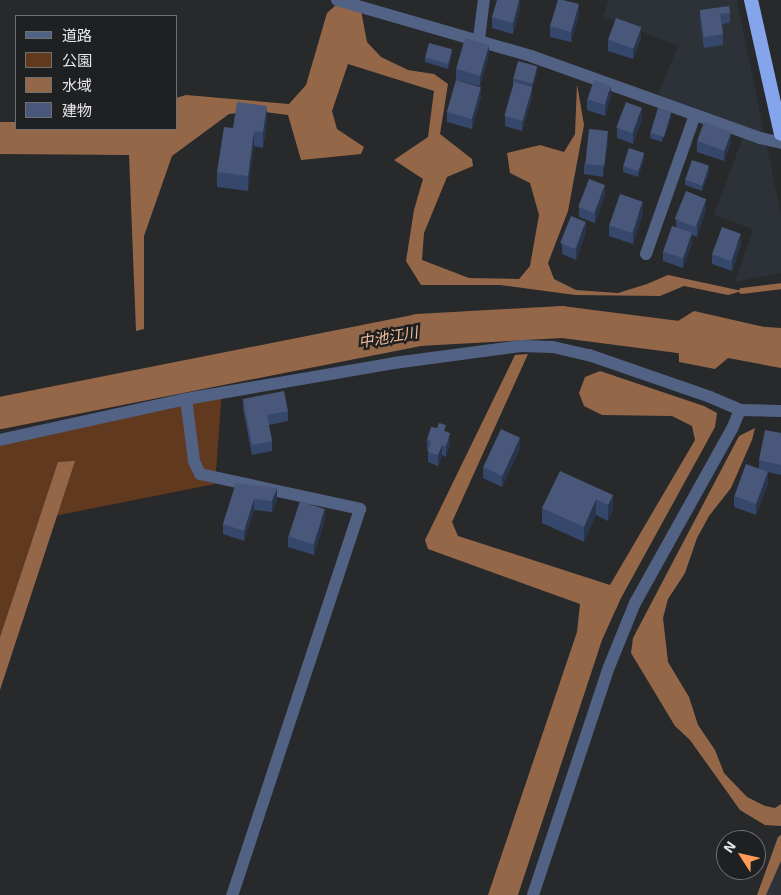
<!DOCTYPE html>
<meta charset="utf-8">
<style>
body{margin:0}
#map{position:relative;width:781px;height:895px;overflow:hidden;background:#28292b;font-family:"Exo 2","Noto Sans JP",sans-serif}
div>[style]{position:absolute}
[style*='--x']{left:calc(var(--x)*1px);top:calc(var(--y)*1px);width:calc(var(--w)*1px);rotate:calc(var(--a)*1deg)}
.built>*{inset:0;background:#2d3138}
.green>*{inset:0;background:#60391e}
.water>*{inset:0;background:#956749}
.stream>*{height:5.5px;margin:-2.75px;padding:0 2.75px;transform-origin:2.75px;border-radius:2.75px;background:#956749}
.river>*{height:32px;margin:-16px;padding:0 16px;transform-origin:16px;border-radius:16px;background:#956749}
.minor>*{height:12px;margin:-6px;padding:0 6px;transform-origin:6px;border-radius:6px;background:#526285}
.trunk>*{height:14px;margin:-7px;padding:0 7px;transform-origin:7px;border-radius:7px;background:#84a4ec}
.wall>*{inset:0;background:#36476c}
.shaded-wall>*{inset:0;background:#29344d}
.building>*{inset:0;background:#49587a;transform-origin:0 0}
span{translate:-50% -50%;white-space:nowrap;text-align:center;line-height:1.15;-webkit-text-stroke:5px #1f2022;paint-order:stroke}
.water-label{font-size:15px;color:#f8bf9a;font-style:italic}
.legend{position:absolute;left:15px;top:15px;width:162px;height:115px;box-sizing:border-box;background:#1f2022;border:1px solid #6f7072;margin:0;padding:6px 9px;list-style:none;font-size:15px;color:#e6e7e9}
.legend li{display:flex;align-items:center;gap:10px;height:25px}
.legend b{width:25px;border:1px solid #6f7072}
.north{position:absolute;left:716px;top:830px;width:50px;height:50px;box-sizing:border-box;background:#1f2022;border:1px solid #6f7072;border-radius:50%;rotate:305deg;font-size:14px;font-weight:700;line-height:20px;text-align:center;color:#e6e7e9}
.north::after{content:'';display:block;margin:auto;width:18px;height:22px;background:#fe9c57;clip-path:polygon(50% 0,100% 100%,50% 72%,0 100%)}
</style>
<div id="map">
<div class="built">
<i style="clip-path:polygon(609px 0,737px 0,781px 215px,781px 273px,735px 282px,753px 229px,714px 215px,746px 129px,657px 97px,678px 46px,603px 16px)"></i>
<i style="clip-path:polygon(781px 833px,781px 895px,761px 895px,777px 852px)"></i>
</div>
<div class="green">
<i style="clip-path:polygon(222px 390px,215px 484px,39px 519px,0 637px,0 434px)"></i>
</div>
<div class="water">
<i style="clip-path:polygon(359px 0,367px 42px,381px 57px,408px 70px,434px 74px,448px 84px,440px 134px,472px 159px,473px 166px,447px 177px,424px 233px,422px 260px,469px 278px,519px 279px,530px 266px,539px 215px,530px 183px,510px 173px,507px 153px,540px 145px,564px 152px,575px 134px,577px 84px,584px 125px,568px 211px,548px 263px,554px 279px,576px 290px,618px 293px,647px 284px,668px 275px,742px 291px,728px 295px,684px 286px,660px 296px,575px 295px,500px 285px,421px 285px,406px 261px,414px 210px,423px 179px,394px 160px,428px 137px,434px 91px,348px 64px,332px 111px,337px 129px,364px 147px,361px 154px,301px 160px,288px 115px,257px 111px,229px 114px,172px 156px,144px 236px,144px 329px,136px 331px,129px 155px,0 154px,0 122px,16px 122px,16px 129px,176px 129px,176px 98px,186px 95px,289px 104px,306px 85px,327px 13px,338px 3px)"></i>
<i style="clip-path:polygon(694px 311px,781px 331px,781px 368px,728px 358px,715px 369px,679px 362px,678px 321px)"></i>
<i style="clip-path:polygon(528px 354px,452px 522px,458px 536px,610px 585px,695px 440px,692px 426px,672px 416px,602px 415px,584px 406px,579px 393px,585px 377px,600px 371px,704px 406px,717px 413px,715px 427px,621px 598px,602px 640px,518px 895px,488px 895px,577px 632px,580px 604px,428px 549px,425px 540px,515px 355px)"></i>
<i style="clip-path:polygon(755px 428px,752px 440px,731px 488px,709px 516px,697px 538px,685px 573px,668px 599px,663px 618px,668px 662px,689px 697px,698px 725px,715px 750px,724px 773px,747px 797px,765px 806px,775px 808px,781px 804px,781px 826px,765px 825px,740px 810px,690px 740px,675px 726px,631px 653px,633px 638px,739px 436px)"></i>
<i style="clip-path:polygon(75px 461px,0 690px,0 637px,58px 462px)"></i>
<i style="clip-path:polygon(781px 835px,781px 861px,766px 895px,757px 895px,778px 837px)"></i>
</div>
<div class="stream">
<i style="--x:742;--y:291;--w:39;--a:-7"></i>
</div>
<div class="river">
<i style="--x:0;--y:413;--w:426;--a:-11.2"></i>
<i style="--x:418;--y:330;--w:144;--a:-3.2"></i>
<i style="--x:562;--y:322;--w:134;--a:7.3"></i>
<i style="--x:695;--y:339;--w:86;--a:3.3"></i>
</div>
<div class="minor">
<i style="--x:337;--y:0;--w:202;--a:16.1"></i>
<i style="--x:531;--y:56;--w:243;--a:19.7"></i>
<i style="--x:760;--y:138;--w:22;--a:13"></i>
<i style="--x:479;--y:39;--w:39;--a:-83"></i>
<i style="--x:646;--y:254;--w:147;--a:-70.6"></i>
<i style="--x:186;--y:399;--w:63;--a:82.6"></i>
<i style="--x:194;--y:461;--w:14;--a:65"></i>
<i style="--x:200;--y:474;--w:164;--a:12.3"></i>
<i style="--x:360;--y:509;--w:407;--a:108.3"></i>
<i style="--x:0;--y:440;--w:190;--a:-12.4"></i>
<i style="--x:186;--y:399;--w:211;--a:-9.8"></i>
<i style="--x:394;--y:363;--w:128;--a:-7.6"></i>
<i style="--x:521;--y:346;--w:32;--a:2"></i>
<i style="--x:553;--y:347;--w:37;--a:13"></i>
<i style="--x:589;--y:355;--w:128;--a:19.1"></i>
<i style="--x:710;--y:397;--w:33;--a:23"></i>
<i style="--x:740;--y:410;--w:41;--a:1.4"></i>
<i style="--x:533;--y:895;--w:240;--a:-71.6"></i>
<i style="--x:609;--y:667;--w:69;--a:-67.9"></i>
<i style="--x:635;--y:603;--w:199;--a:-60.9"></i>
<i style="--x:732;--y:429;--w:21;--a:-67"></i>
</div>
<div class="trunk">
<i style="--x:751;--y:0;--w:137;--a:77.4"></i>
</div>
<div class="wall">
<i style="clip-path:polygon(520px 0,520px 8px,513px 34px,492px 28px,492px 17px)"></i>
<i style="clip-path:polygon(700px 10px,730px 13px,730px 23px,722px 24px,723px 34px,723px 45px,704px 48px,700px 20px)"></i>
<i style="clip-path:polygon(579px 15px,571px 42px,550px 37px,550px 26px)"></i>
<i style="clip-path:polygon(641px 38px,633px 59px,608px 51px,608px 40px)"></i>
<i style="clip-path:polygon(452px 55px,448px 69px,425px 62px,425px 57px)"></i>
<i style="clip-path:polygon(489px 55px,480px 86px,456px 80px,456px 69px)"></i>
<i style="clip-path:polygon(537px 72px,532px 89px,532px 97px,522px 131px,505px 126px,505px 116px,514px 84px,513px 83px,513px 78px)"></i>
<i style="clip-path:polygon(611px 96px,605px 116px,587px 110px,587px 99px)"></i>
<i style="clip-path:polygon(481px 97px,472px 129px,447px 122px,447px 112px)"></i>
<i style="clip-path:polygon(642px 118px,633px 144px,617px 138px,617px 127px)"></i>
<i style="clip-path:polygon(671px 118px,662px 142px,650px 138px,650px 133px)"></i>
<i style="clip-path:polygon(267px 121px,263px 148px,254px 146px,248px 191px,217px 187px,217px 172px,233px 128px)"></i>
<i style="clip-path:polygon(697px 141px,731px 142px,724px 161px,697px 152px)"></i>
<i style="clip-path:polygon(608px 142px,603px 177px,584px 174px,584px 164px)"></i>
<i style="clip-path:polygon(644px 159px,638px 177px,623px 172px,623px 166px)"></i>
<i style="clip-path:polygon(709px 172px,702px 191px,685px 185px,685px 180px)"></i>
<i style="clip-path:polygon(605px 195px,595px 223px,579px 217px,579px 207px)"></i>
<i style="clip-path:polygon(706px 209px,697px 237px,692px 235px,692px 243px,683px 268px,663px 261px,663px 251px,676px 227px,676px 219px)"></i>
<i style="clip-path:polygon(643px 213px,633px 244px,609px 236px,609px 225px)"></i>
<i style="clip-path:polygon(586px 232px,576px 260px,562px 254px,562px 244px)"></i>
<i style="clip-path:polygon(741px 244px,732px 271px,712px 264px,712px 254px)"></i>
<i style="clip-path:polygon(243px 399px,288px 411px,288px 421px,269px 425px,272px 441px,272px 451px,252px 455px,243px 409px)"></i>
<i style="clip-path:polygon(446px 431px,450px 443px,446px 457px,442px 455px,438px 466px,428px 462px,428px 451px,427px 450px,427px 440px)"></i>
<i style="clip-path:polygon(781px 433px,781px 475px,768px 472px,768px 483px,756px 515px,734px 507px,734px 496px,759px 469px,759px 460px)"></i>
<i style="clip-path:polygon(520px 448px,502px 487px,483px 478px,483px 467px)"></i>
<i style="clip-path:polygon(236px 483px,277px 499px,272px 512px,254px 510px,244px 541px,223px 534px,223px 524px)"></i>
<i style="clip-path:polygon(613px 495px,613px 510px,608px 521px,596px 515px,584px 542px,542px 523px,542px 508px)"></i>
<i style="clip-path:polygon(325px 519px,314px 555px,288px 547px,288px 536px)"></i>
</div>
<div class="shaded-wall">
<i style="clip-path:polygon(519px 0,520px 0,520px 8px,513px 34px,513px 23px)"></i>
<i style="clip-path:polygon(579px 4px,579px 15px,571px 42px,571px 32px)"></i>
<i style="clip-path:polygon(641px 27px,641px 38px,633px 59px,633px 49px)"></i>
<i style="clip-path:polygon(489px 45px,489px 55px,480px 86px,480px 76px)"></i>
<i style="clip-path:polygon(452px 49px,452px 55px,448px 69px,448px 63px)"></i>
<i style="clip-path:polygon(537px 66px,537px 72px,532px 89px,532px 83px)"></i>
<i style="clip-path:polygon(611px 86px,611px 96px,605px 116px,605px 106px)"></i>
<i style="clip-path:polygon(481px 87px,481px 97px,472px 129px,472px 118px)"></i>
<i style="clip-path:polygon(532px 87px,532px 97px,522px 131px,522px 121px)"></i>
<i style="clip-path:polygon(267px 106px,267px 121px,263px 148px,263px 132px)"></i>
<i style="clip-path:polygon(642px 108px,642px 118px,633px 144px,633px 133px)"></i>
<i style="clip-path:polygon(671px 112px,671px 118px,662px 142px,662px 137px)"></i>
<i style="clip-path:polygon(254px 131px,254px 146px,248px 191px,248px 176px)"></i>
<i style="clip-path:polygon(608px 131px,608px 142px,603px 177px,603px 167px)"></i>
<i style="clip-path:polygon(731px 132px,731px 142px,724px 161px,724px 151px)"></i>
<i style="clip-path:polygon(644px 153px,644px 159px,638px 177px,638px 172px)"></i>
<i style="clip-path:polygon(709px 166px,709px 172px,702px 191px,702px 186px)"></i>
<i style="clip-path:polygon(605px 185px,605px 195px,595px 223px,595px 212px)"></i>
<i style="clip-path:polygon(706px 199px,706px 209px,697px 237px,697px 226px)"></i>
<i style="clip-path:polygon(643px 202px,643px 213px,633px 244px,633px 233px)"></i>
<i style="clip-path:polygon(586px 222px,586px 232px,576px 260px,576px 249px)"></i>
<i style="clip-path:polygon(692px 233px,692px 243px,683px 268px,683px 258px)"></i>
<i style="clip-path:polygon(741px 234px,741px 244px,732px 271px,732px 261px)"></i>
<i style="clip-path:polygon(450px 433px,450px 443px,446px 457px,446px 446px)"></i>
<i style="clip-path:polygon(520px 438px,520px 448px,502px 487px,502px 476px)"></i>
<i style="clip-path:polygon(442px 445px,442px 455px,438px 466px,438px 455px)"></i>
<i style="clip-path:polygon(768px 472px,768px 483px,756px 515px,756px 505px)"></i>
<i style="clip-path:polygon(277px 488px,277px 499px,272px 512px,272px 501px)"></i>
<i style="clip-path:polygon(613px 495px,613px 510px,608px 521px,608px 505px)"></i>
<i style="clip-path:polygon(254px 499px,254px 510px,244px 541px,244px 531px)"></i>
<i style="clip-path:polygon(596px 499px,596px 515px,584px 542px,584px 527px)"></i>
<i style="clip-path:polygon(325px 509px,325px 519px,314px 555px,314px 545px)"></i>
</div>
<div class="building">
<i style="clip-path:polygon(497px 0,519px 0,513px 23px,492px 17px)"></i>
<i style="clip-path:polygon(558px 0,563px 0,579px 4px,571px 32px,550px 26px)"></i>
<i style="clip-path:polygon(729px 6px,730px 13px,720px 14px,723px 34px,704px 37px,700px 10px)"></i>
<i style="left:616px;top:18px;width:27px;height:23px;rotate:20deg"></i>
<i style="left:465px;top:38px;width:25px;height:32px;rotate:16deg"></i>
<i style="left:429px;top:43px;width:24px;height:15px;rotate:15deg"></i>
<i style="left:518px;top:61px;width:20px;height:18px;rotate:15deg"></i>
<i style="left:456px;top:80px;width:26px;height:33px;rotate:16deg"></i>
<i style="left:594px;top:80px;width:18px;height:20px;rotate:19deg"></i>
<i style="left:514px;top:82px;width:19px;height:35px;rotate:16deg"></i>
<i style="clip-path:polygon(237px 102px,267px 106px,263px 132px,254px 131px,248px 176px,217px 172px,224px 127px,233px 128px)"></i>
<i style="left:626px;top:102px;width:17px;height:27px;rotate:21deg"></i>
<i style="left:658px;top:108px;width:14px;height:26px;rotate:17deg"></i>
<i style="left:704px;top:122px;width:29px;height:20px;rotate:20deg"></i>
<i style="left:589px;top:129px;width:19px;height:35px;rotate:6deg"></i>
<i style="left:629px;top:148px;width:16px;height:19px;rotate:18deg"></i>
<i style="left:692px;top:160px;width:18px;height:21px;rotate:19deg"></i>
<i style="left:589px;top:179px;width:17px;height:30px;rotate:21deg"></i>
<i style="left:686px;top:191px;width:22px;height:30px;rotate:22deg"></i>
<i style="left:620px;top:194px;width:24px;height:33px;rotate:19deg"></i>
<i style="left:571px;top:216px;width:16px;height:29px;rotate:22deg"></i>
<i style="left:672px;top:226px;width:21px;height:27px;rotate:19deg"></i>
<i style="left:722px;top:227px;width:20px;height:29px;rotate:20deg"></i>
<i style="clip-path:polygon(284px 391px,288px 411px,267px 415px,272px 441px,252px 445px,243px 399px)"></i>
<i style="clip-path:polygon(439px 423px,446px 425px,444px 431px,450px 433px,446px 446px,442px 445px,438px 455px,428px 452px,431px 441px,427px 440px,431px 427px,437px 428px)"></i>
<i style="left:501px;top:429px;width:21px;height:42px;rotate:25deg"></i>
<i style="clip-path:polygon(765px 430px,781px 433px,781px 465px,759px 460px)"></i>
<i style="left:746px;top:464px;width:23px;height:34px;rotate:20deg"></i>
<i style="clip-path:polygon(560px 471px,613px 495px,608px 505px,596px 499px,584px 527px,542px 508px)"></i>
<i style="clip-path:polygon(236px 483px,277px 488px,272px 501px,254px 499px,244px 531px,223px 524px)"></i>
<i style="left:300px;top:501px;width:26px;height:37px;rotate:18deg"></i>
</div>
<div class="water-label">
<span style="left:388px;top:337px;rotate:-10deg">中池江川</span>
</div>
<ul class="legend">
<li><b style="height:6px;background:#526285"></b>道路</li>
<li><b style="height:14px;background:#60391e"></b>公園</li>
<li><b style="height:14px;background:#956749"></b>水域</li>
<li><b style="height:14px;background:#49587a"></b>建物</li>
</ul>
<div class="north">N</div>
</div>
